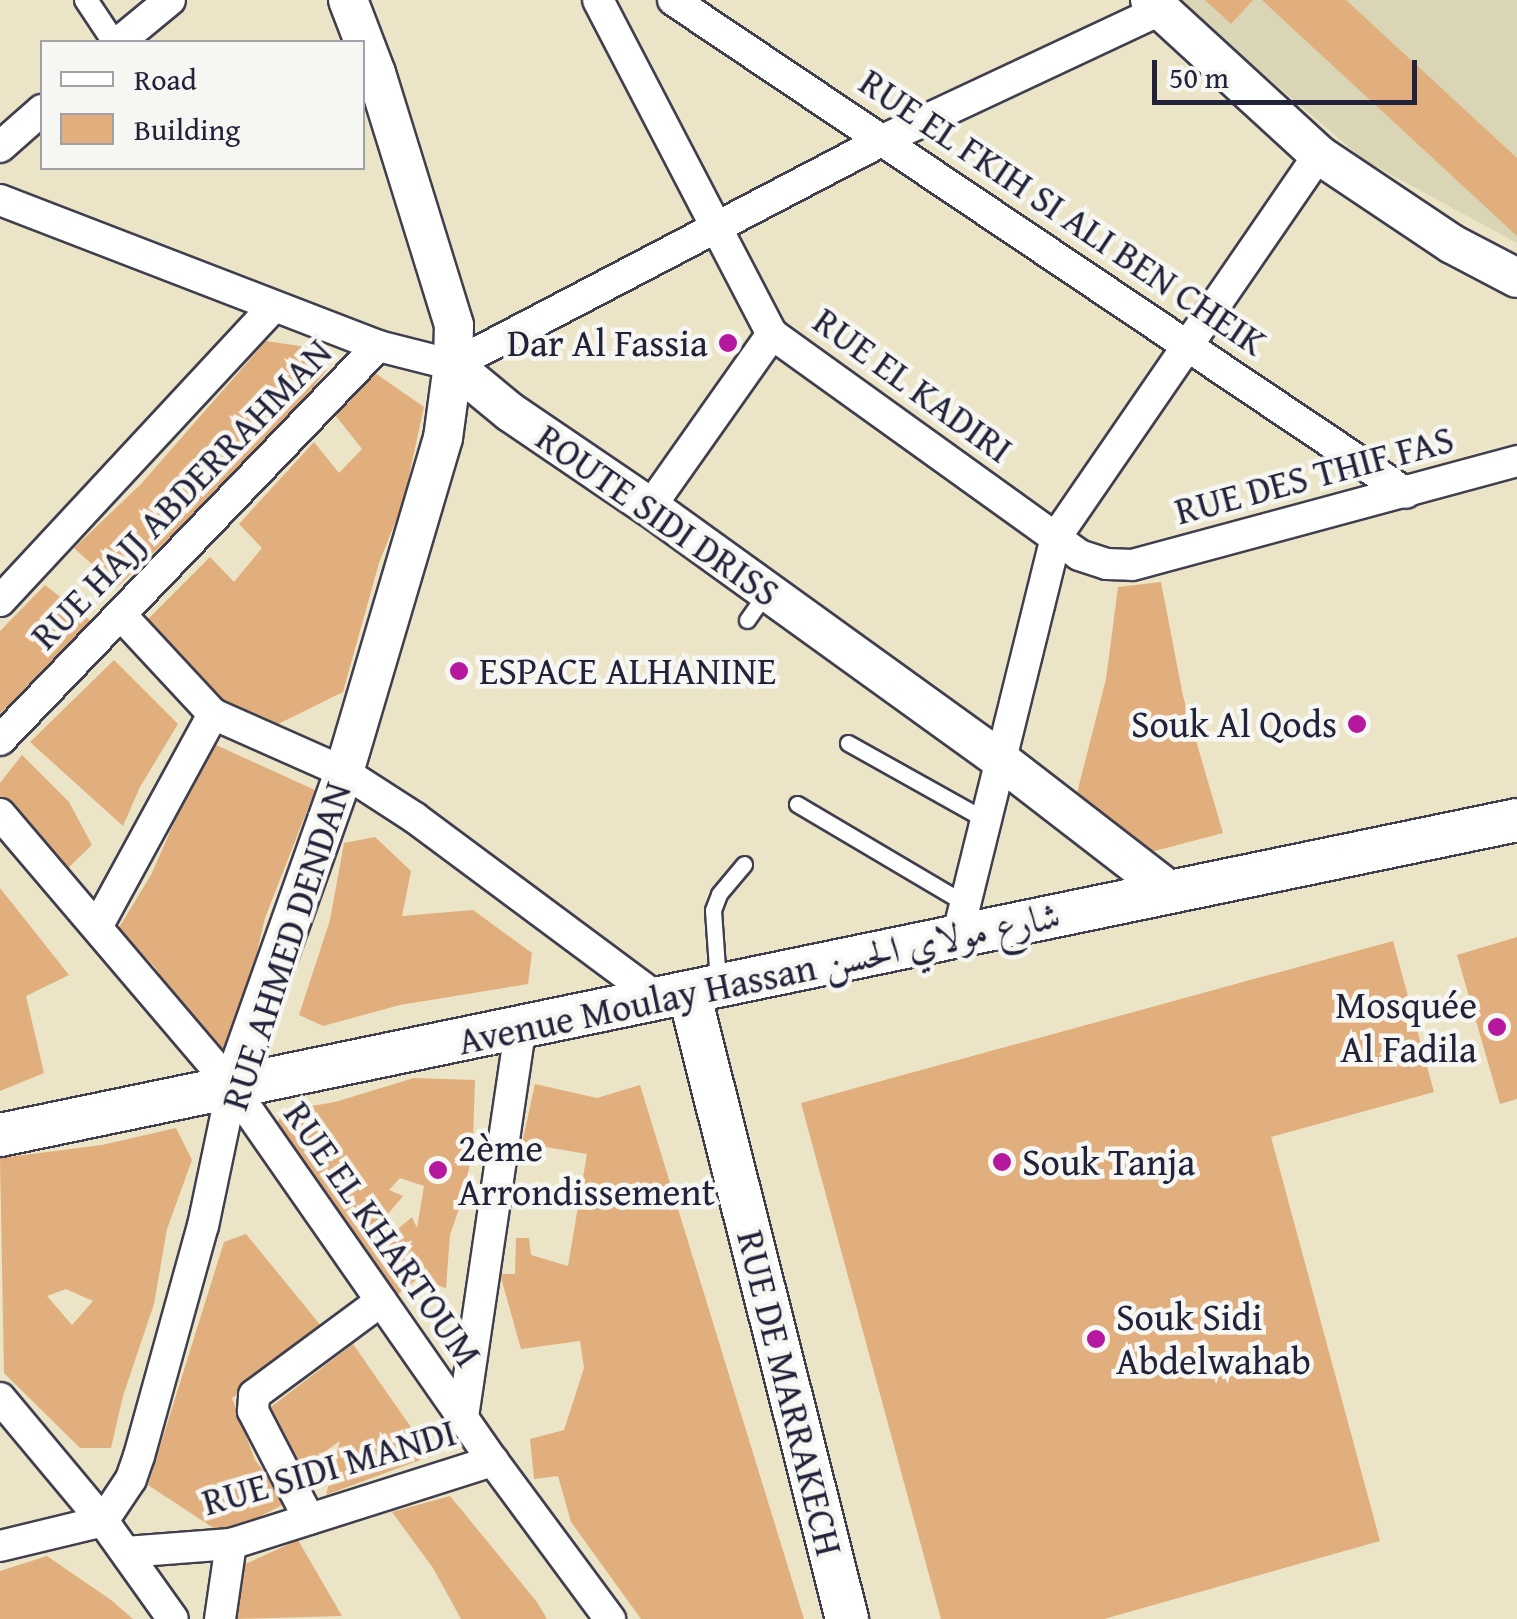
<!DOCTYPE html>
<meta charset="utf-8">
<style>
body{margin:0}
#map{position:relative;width:1517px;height:1619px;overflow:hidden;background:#ebe4c6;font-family:"Gentium Book Plus",Amiri,serif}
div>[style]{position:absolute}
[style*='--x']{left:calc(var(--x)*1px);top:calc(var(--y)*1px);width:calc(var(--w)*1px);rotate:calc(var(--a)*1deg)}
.built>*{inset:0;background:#d9d5b5}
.building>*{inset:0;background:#e1af7d}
.roads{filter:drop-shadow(2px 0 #403f50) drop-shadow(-2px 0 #403f50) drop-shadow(0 2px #403f50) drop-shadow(0 -2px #403f50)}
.service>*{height:15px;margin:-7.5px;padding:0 7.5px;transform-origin:7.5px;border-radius:7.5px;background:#fff}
.pedestrian>*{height:22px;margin:-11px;padding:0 11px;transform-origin:11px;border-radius:11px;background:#fff}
.minor>*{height:30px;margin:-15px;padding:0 15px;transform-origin:15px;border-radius:15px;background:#fff}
.tertiary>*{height:38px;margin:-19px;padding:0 19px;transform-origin:19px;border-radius:19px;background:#fff}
.secondary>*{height:42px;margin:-21px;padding:0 21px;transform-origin:21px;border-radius:21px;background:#fff}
.dots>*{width:28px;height:28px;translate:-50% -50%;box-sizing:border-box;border:5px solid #f6f6f2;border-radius:50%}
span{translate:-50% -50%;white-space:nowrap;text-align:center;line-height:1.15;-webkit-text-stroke:9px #f6f6f2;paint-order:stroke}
.street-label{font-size:38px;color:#22223b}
.poi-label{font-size:38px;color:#22223b}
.right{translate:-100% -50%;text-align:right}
.left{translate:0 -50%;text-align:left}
.legend{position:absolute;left:40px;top:40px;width:325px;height:130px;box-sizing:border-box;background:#f6f6f2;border:2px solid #a1a1a9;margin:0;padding:12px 18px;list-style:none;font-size:30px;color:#22223b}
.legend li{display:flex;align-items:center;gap:20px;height:50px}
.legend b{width:50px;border:2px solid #a1a1a9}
.scale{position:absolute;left:1152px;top:60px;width:265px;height:45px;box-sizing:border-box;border:5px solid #22223b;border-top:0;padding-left:12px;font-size:30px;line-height:35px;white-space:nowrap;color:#22223b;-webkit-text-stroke:8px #f6f6f2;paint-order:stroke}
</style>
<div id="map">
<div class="built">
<i style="clip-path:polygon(1177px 0,1517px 0,1517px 243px,1364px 160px)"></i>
</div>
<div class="building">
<i style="clip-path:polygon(1205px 0,1253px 0,1231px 24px)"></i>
<i style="clip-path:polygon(1262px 0,1346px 0,1517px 158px,1517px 236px)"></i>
<i style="clip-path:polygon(266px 341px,320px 349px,326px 371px,261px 452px,117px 587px,74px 548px,141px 484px)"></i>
<i style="clip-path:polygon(375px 373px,424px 407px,403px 503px,379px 563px,343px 692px,262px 732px,210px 691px,178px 652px,142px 625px,210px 557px,234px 582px,262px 548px,239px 524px,314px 442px,339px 473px,362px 449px,336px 416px)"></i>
<i style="clip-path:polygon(1161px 582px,1183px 696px,1223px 833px,1147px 853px,1074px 805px,1106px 679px,1118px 587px)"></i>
<i style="clip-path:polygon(45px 585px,91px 621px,0 714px,0 631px)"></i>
<i style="clip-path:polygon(114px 660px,178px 724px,140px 787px,123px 826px,30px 742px)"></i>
<i style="clip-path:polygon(216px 745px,315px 790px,265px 918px,235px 1046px,209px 1053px,179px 1013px,155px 967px,118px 929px,151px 875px,184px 800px)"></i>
<i style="clip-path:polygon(22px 755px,69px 802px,92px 845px,67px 869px,0 805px,0 783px)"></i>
<i style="clip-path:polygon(375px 837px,411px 871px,402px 916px,473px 910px,532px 953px,528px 984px,400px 1005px,323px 1026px,299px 1015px,330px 920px,344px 843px)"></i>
<i style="clip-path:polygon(0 888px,69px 975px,26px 996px,44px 1073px,0 1091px)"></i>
<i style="clip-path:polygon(1517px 937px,1517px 1099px,1500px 1104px,1457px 955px)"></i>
<i style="clip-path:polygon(1393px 941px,1434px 1092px,1271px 1137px,1380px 1541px,1104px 1619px,941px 1619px,801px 1103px)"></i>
<i style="clip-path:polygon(evenodd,414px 1078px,475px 1080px,473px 1141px,466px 1188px,450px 1235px,446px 1288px,417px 1279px,396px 1296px,310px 1172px,273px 1132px,283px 1111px,335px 1102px,414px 1078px,400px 1178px,424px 1186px,417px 1228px,412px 1217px,392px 1234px,383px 1220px,403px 1196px,389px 1190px,400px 1178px)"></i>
<i style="clip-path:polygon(535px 1084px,597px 1098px,640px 1085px,804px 1619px,641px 1619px,571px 1522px,558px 1476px,534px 1479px,530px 1439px,564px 1430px,584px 1368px,580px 1341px,521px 1349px,500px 1274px,515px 1274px,516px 1238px,529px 1238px,531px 1255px,568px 1266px,587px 1154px,522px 1143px)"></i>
<i style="clip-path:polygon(evenodd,176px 1128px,192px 1160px,167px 1229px,154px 1304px,123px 1396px,111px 1448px,80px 1448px,4px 1373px,0 1158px,102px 1145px,176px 1128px,66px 1289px,93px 1301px,72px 1325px,47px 1296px,66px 1289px)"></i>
<i style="clip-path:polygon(246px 1234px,326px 1332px,279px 1370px,232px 1398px,255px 1460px,288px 1502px,224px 1535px,148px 1485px,224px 1242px)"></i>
<i style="clip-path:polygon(353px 1344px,431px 1456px,326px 1495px,340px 1441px,302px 1468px,263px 1413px)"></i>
<i style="clip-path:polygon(450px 1496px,537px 1602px,547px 1619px,461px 1619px,433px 1568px,392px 1512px)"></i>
<i style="clip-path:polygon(298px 1540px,342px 1616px,234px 1619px,241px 1566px)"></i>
<i style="clip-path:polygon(47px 1556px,111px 1600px,133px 1619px,0 1619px,0 1571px)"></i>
</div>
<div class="roads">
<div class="service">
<i style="--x:747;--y:620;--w:35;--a:-55"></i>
<i style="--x:848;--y:743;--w:156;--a:29.2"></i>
<i style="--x:797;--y:804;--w:193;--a:30.6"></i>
<i style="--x:718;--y:982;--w:72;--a:-94"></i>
<i style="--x:713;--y:910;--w:17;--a:-69"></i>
<i style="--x:719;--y:894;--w:39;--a:-50"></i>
</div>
<div class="pedestrian">
<i style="--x:86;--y:0;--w:50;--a:56.3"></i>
</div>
<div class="minor">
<i style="--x:598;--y:0;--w:377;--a:62.5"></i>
<i style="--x:772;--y:334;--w:378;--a:35.7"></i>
<i style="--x:1079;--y:555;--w:29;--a:18"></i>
<i style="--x:1107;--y:564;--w:25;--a:2"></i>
<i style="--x:1132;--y:565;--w:399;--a:-15.1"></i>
<i style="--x:673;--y:0;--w:883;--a:33.92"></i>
<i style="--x:119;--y:42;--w:66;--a:-39.5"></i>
<i style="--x:0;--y:147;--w:56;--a:-41.4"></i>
<i style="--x:0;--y:200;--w:405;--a:21.1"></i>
<i style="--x:378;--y:346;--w:77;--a:14.2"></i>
<i style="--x:453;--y:365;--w:488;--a:-27.6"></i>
<i style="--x:885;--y:139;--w:305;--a:-25.1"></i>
<i style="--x:650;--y:507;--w:212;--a:-54.8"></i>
<i style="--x:0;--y:601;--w:401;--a:-47.1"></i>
<i style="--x:121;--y:615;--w:135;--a:47.1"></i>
<i style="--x:213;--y:714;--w:143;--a:23.9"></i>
<i style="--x:344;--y:772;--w:85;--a:32.9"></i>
<i style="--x:415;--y:818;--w:304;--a:36.6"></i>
<i style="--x:0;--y:740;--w:546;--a:-46.19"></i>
<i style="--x:0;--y:814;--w:358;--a:49.6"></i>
<i style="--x:232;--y:1087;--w:456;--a:55.1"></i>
<i style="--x:493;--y:1461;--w:197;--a:53.5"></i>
<i style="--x:97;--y:927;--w:243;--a:-61.4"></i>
<i style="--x:957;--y:937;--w:412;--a:-76.1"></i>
<i style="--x:1056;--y:537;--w:464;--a:-55.5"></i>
<i style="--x:0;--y:1398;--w:160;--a:50.1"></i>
<i style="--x:103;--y:1521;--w:120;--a:54.5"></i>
<i style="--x:463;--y:1417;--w:392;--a:-81.6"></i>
<i style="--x:309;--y:1519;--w:122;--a:-117.4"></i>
<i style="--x:253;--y:1411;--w:16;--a:-86"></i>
<i style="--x:254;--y:1395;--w:158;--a:-36.5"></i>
<i style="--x:103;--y:1521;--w:50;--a:-56.3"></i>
<i style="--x:131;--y:1479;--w:24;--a:-71"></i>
<i style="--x:139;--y:1456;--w:239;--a:-74.5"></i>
<i style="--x:203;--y:1226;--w:142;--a:-78.2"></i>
<i style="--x:0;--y:1546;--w:106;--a:-13.6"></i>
<i style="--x:126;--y:1552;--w:105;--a:-4.4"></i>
<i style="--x:231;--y:1544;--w:275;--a:-17.6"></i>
<i style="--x:220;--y:1619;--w:76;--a:-81.7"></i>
</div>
<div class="tertiary">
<i style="--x:1150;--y:0;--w:229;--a:42.5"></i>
<i style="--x:1319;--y:155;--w:160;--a:33.8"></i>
<i style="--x:1452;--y:244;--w:73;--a:27.6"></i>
<i style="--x:453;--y:365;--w:74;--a:39.5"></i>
<i style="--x:510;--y:412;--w:169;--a:34.2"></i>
<i style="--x:650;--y:507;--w:430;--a:35.8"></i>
<i style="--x:999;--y:759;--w:217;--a:37.7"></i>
<i style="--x:232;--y:1087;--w:334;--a:-70.4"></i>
<i style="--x:344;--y:772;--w:348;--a:-73.5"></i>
<i style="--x:443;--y:438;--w:74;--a:-82.2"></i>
<i style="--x:453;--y:365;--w:40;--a:-88.6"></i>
<i style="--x:454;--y:325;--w:264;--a:-107.2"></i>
<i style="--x:376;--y:73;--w:78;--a:-111"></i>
</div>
<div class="secondary">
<i style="--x:689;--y:993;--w:646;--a:75.83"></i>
<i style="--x:0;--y:1135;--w:1549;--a:-11.73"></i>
</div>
</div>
<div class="dots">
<i style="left:728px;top:343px;background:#b5179e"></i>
<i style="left:459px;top:671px;background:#b5179e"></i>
<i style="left:1357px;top:724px;background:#b5179e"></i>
<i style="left:1497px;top:1027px;background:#b5179e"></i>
<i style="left:1002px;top:1162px;background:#b5179e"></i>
<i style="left:438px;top:1170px;background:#b5179e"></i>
<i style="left:1096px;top:1339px;background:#b5179e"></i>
</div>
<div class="street-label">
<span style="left:1063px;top:212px;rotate:34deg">RUE EL FKIH SI ALI BEN CHEIK</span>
<span style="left:913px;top:385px;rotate:36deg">RUE EL KADIRI</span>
<span style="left:1314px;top:475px;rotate:-15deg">RUE DES THIF FAS</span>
<span style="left:181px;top:494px;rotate:-46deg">RUE HAJJ ABDERRAHMAN</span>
<span style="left:658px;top:515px;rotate:35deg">ROUTE SIDI DRISS</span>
<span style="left:286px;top:946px;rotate:-72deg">RUE AHMED DENDAN</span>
<span style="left:759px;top:978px;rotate:-12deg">Avenue Moulay Hassan شارع مولاي الحسن</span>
<span style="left:383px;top:1234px;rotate:55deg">RUE EL KHARTOUM</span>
<span style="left:790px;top:1393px;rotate:76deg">RUE DE MARRAKECH</span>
<span style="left:329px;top:1467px;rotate:-16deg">RUE SIDI MANDI</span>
</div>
<div class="poi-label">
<span class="right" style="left:708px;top:343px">Dar Al Fassia</span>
<span class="left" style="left:479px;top:671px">ESPACE ALHANINE</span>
<span class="right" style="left:1337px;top:724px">Souk Al Qods</span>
<span class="right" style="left:1477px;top:1027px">Mosquée<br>Al Fadila</span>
<span class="left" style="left:458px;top:1170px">2ème<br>Arrondissement</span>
<span class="left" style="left:1022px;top:1162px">Souk Tanja</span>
<span class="left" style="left:1116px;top:1339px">Souk Sidi<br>Abdelwahab</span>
</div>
<ul class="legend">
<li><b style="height:12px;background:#fff"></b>Road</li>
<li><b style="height:28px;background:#e1af7d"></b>Building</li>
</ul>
<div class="scale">50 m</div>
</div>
